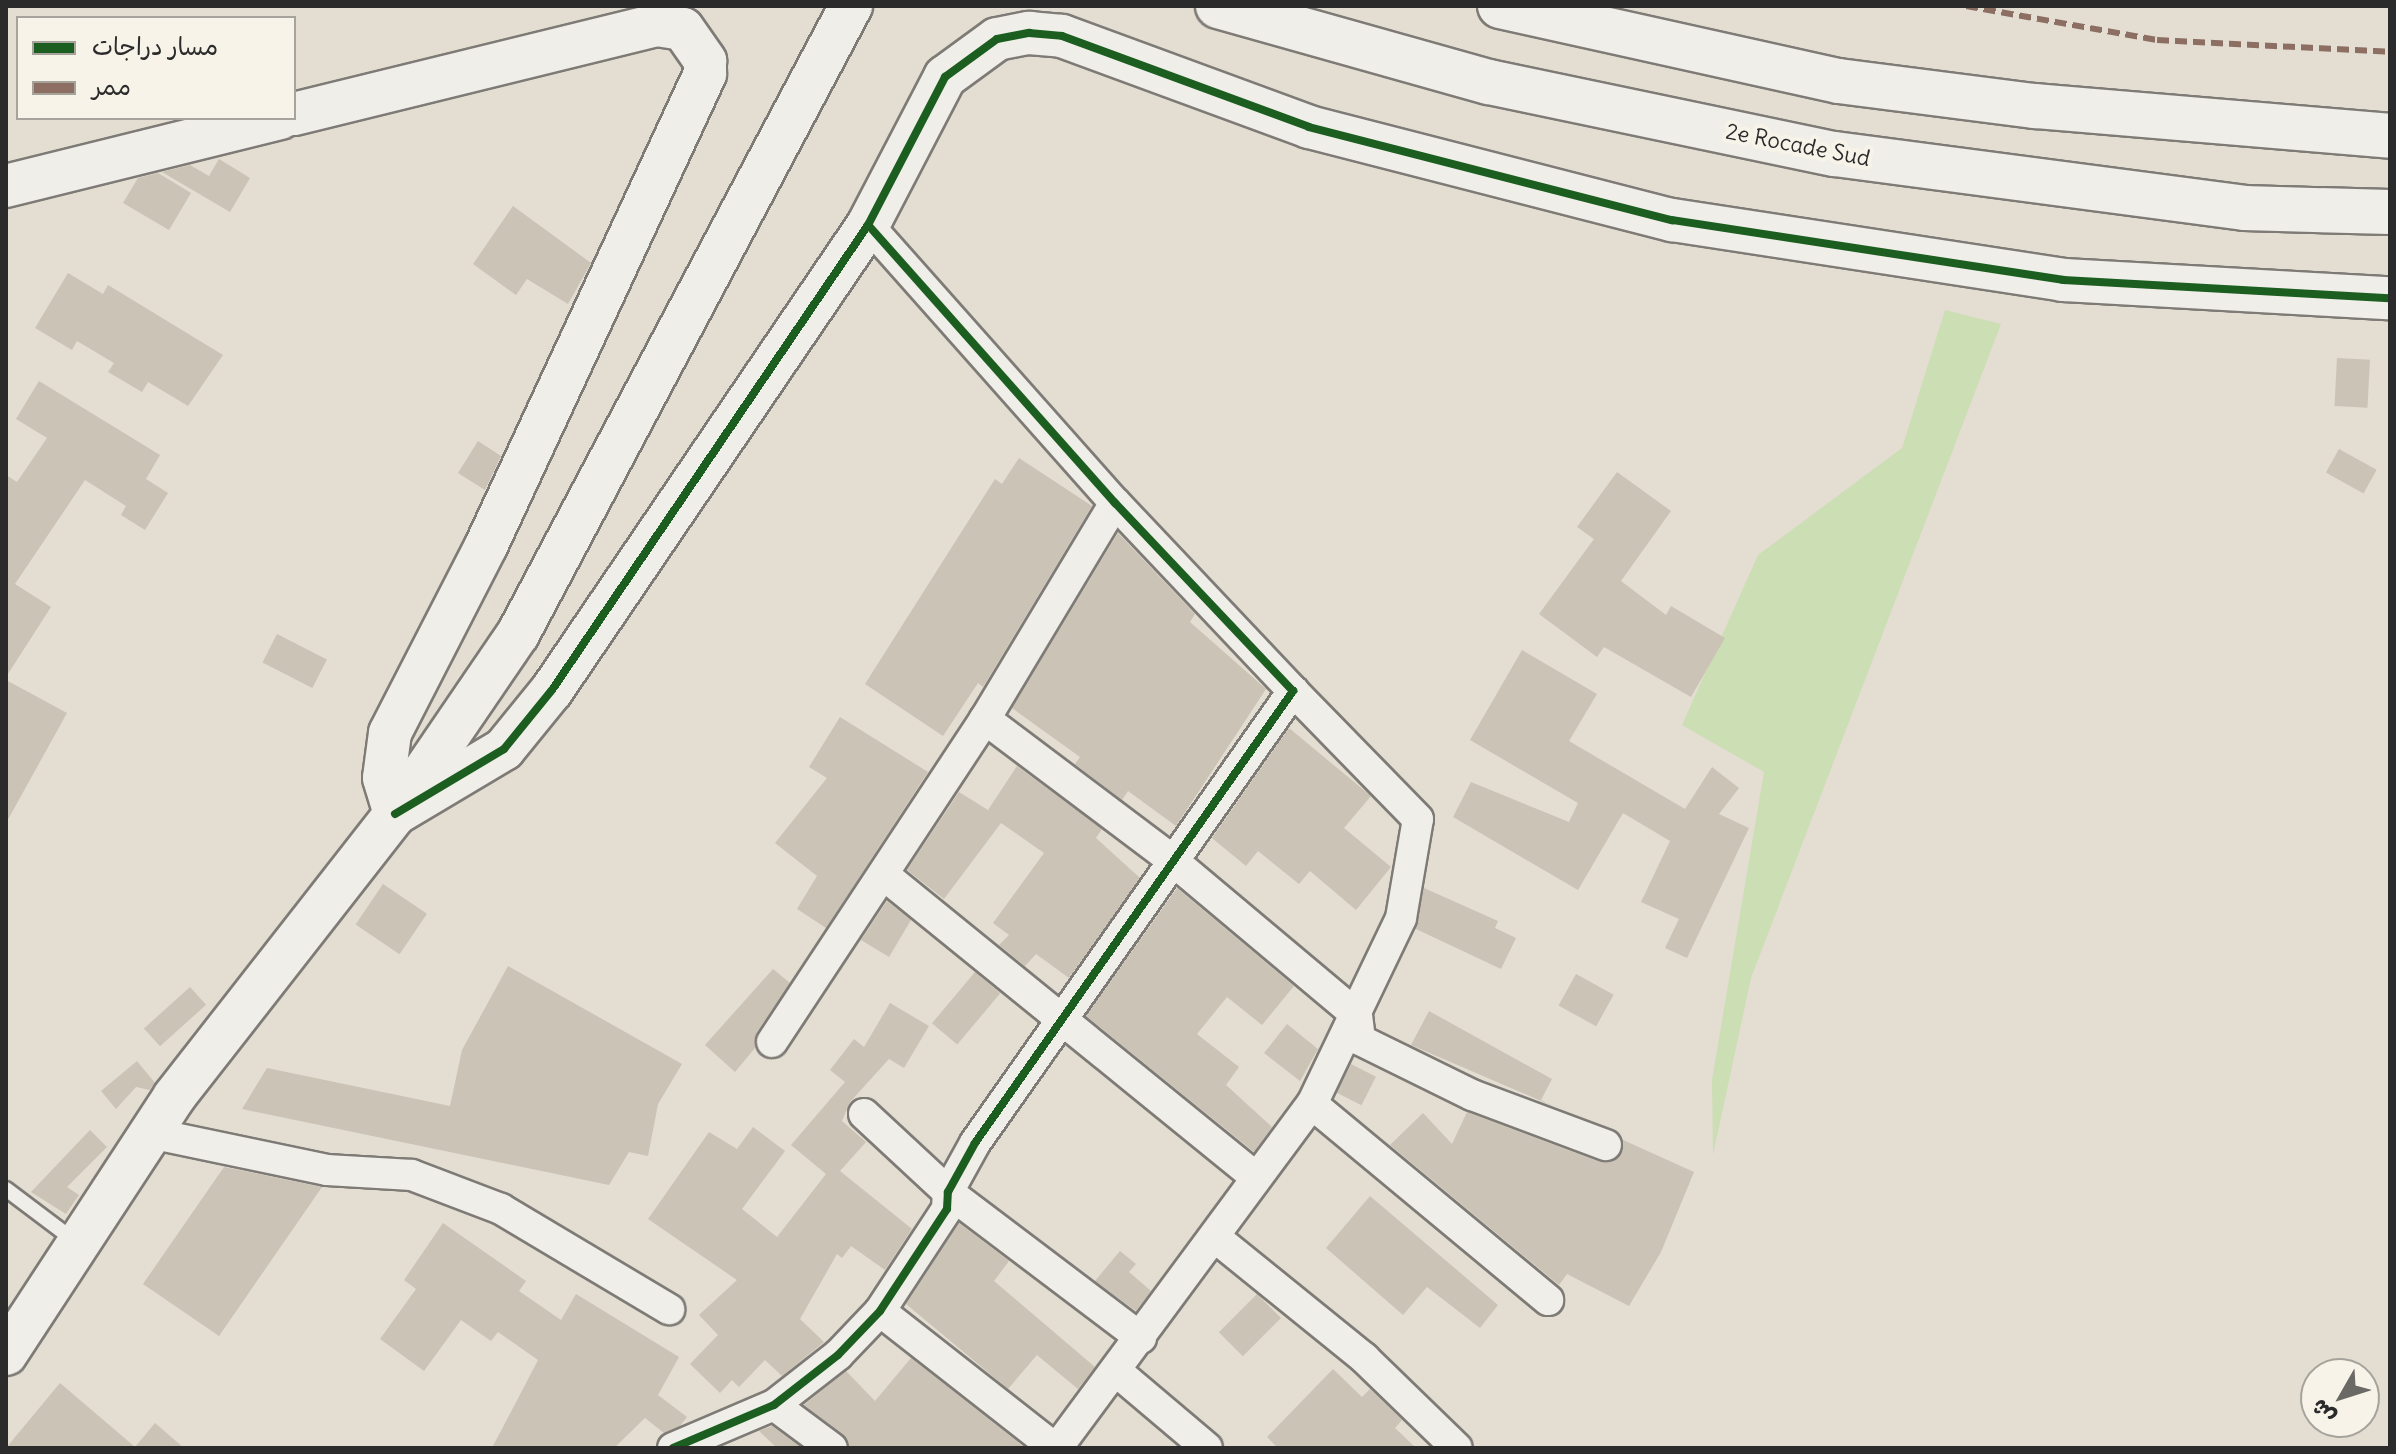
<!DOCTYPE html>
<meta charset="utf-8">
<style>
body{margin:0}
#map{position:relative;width:2396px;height:1454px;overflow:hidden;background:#e3ddd2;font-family:Delius,"Playpen Sans Arabic",sans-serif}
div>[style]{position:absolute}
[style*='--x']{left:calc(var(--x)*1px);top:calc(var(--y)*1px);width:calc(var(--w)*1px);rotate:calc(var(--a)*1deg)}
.green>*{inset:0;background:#ccdeb3}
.building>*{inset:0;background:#cbc3b5;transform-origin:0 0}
.roads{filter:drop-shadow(2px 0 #7e7b76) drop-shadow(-2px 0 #7e7b76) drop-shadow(0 2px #7e7b76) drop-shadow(0 -2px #7e7b76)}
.lane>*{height:14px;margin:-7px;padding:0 7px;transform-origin:7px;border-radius:7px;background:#f0eee9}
.street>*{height:30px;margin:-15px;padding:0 15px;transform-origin:15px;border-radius:15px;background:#f0eee9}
.secondary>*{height:42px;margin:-21px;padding:0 21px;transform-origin:21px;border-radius:21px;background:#f0eee9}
.highway>*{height:44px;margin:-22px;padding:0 22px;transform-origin:22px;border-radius:22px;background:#f0eee9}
.quiet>*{height:6px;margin-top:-3px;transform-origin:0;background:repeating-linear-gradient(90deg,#8d6e63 0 12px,transparent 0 18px)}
.cycleway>*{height:8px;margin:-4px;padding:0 4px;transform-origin:4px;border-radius:4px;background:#1b5e20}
span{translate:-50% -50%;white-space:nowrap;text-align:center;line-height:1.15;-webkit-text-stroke:8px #f7f3e8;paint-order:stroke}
.street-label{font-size:22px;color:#2b2b2b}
.frame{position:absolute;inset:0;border:8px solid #2b2b2b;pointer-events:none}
.legend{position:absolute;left:16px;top:16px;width:280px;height:104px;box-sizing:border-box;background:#f7f3e8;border:2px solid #a5a39c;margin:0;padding:10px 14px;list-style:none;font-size:24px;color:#2b2b2b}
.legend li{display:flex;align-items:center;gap:16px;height:40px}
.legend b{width:40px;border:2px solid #a5a39c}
.north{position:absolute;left:2300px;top:1358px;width:80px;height:80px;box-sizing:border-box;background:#f7f3e8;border:2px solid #a5a39c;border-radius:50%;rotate:231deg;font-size:22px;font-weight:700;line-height:32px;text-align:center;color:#2b2b2b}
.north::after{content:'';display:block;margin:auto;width:28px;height:36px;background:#6b6965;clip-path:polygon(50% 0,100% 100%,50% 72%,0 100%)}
</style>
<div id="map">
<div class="green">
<i style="clip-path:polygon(1945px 310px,2001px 324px,1751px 978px,1713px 1155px,1712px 1080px,1764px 772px,1682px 725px,1758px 555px,1902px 448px)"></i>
</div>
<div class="building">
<i style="clip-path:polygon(219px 159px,250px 178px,230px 212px,162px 172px,190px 165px,209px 176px)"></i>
<i style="clip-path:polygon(158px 173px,191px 193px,169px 230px,123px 203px,138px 178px)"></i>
<i style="clip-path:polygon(513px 206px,591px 263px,568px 304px,527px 279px,516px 295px,473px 264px)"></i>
<i style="clip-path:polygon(68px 273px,103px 294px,108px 285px,223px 355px,188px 406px,148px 382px,142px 392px,108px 372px,114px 363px,77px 341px,72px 350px,35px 328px)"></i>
<i style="left:2337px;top:358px;width:33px;height:48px;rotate:3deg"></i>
<i style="clip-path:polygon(39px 381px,160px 455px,146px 479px,168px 493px,145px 530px,121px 515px,126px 506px,85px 480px,15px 584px,51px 607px,6px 677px,6px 475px,17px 482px,47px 438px,16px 419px)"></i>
<i style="clip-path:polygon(478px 441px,501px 456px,485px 490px,458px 473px)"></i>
<i style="left:2339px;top:449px;width:43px;height:27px;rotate:29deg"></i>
<i style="clip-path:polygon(1019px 458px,1092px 506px,983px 687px,978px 683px,943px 736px,865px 684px,995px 479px,1002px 484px)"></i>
<i style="clip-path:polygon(1617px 472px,1671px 511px,1621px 581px,1666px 615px,1671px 606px,1725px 638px,1691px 697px,1604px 647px,1597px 657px,1539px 614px,1594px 539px,1577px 527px)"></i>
<i style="clip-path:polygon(1118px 533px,1195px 614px,1190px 622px,1266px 689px,1176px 826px,1128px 791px,1122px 800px,1075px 764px,1080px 757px,1012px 708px)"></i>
<i style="left:277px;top:634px;width:56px;height:32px;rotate:27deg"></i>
<i style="clip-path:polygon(1522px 650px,1597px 694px,1569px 741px,1685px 809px,1712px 767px,1739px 788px,1719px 814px,1749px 828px,1687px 958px,1665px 948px,1679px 919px,1641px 902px,1670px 841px,1623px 813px,1578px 890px,1453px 817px,1471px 782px,1569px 822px,1578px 803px,1470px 740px)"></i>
<i style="clip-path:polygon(6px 680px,67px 713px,6px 823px)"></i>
<i style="clip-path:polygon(840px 717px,928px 772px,826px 928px,797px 909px,817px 876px,775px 843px,827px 778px,809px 767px)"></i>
<i style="clip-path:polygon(1289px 728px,1371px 796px,1344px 828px,1391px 867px,1356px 910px,1310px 871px,1299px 884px,1258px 851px,1246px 866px,1212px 838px)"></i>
<i style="clip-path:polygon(1017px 766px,1102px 829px,1096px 838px,1140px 878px,1069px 978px,1036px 954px,1025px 966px,999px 945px,1009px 935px,993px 923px,1044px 853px,1001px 823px,944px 899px,907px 870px,959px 792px,988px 810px)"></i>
<i style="left:383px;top:884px;width:53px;height:49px;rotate:34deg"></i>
<i style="clip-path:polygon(1177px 888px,1294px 986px,1262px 1025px,1227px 997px,1197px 1034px,1239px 1067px,1226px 1085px,1272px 1127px,1254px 1152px,1086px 1016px)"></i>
<i style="clip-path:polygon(1424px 888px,1498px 921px,1495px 928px,1516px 938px,1501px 969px,1416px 929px)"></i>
<i style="clip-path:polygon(887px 901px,911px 920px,889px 957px,861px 940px)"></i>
<i style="clip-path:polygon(508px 966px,682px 1064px,658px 1104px,648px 1156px,629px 1152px,609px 1185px,242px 1109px,267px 1068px,450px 1106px,462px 1050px)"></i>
<i style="clip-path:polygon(773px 969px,790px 983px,757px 1032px,755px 1048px,735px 1072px,705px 1045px)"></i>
<i style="left:975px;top:972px;width:33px;height:67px;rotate:40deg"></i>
<i style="left:1576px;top:974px;width:43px;height:36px;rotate:29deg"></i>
<i style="left:190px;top:987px;width:24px;height:62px;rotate:48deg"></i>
<i style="clip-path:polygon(890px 1003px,929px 1026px,904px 1068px,889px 1059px,850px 1102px,842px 1121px,866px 1142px,840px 1171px,912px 1229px,885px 1270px,851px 1246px,842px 1258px,837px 1254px,800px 1319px,824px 1342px,782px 1376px,765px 1360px,739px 1387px,732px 1380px,720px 1393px,690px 1364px,718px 1335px,699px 1315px,737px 1280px,648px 1219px,709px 1132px,737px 1149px,753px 1127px,785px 1151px,742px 1209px,777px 1237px,826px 1174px,791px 1145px,845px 1082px,830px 1070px,854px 1039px,864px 1047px)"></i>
<i style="clip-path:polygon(1429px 1011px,1552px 1079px,1541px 1100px,1553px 1106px,1411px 1045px)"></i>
<i style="clip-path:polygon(1287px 1024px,1318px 1049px,1300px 1081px,1264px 1053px)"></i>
<i style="clip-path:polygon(137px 1061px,155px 1083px,150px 1090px,136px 1087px,116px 1109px,101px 1091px)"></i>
<i style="left:1351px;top:1064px;width:28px;height:32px;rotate:27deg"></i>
<i style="clip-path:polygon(1467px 1112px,1600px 1162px,1618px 1158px,1623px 1140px,1694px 1172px,1661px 1252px,1629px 1306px,1567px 1274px,1559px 1285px,1390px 1145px,1423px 1113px,1452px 1144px)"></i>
<i style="clip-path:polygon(90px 1130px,107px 1147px,67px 1187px,79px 1195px,66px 1214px,31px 1192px)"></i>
<i style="clip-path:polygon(224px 1167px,322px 1187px,219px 1336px,143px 1284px)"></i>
<i style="clip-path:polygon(1370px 1196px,1498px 1305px,1480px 1328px,1427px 1287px,1403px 1315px,1326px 1248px)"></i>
<i style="clip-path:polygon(443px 1223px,526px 1281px,519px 1291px,561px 1320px,576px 1294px,679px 1357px,658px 1395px,687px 1417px,680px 1426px,664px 1433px,645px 1418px,614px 1448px,492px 1448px,538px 1360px,498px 1332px,491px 1341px,461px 1320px,424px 1371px,380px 1339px,416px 1289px,404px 1280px)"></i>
<i style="clip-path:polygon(959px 1223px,1009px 1261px,994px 1281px,1095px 1367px,1078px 1389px,1037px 1355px,1008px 1389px,906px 1304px)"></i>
<i style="clip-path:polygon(1120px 1251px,1136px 1264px,1129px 1272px,1151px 1291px,1136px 1311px,1095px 1281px)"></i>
<i style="left:1257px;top:1294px;width:34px;height:54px;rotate:45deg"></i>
<i style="clip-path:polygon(911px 1358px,1014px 1439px,1024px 1448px,850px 1448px,843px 1434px,804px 1405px,846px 1371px,875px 1401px)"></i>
<i style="clip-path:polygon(1333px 1369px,1362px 1397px,1370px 1389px,1402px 1420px,1395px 1428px,1416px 1448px,1278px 1448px,1267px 1437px)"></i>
<i style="clip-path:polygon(60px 1383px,135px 1447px,155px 1423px,184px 1448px,6px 1448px)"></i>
<i style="clip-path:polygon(772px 1426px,802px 1448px,777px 1448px,759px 1431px)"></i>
</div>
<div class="roads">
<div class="lane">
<i style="--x:6;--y:1189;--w:86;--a:37"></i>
</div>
<div class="street">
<i style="--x:985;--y:719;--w:234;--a:37"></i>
<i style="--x:1172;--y:860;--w:241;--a:40"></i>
<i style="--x:1357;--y:1015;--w:25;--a:83"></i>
<i style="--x:1360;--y:1040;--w:125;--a:26.2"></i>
<i style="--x:1472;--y:1095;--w:143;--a:20.5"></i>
<i style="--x:884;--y:875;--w:477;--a:39.1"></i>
<i style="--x:772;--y:1042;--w:387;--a:-56.6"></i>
<i style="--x:985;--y:719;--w:252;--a:-59"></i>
<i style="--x:1312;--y:1104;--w:307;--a:39.7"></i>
<i style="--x:864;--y:1114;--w:115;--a:42.9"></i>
<i style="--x:948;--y:1192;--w:242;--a:37.1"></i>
<i style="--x:150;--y:1133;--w:181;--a:11.8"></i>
<i style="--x:327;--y:1170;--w:85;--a:3.4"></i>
<i style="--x:412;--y:1175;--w:95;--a:20.9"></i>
<i style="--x:501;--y:1209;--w:196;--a:30.8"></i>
<i style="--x:1216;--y:1238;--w:191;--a:39"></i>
<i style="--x:1364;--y:1358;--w:129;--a:44.1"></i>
<i style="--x:880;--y:1311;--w:222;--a:38.1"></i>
<i style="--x:1116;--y:1371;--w:119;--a:40.2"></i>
<i style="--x:774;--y:1405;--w:72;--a:36.6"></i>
<i style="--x:673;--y:1448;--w:110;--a:-23.1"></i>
<i style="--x:774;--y:1405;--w:81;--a:-38"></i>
<i style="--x:838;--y:1355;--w:61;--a:-46.3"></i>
<i style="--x:880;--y:1311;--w:122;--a:-56.7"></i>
<i style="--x:947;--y:1209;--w:17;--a:-87"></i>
<i style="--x:948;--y:1192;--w:56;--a:-61.1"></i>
<i style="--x:975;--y:1143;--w:553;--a:-54.87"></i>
<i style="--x:1293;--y:691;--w:259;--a:-133.4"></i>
<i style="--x:1115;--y:503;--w:372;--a:-131.6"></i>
<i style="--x:1057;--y:1448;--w:428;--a:-53.5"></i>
<i style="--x:1312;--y:1104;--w:206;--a:-64.4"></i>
<i style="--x:1401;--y:918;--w:100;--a:-80.3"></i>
<i style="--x:1418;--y:819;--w:179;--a:-134.3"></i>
</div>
<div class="secondary">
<i style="--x:294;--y:114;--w:374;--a:-13.8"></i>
<i style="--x:657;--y:25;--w:26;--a:9"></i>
<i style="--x:683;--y:29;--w:39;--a:55"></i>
<i style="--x:705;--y:61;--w:13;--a:90"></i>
<i style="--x:705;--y:74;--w:520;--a:114.89"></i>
<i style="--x:486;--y:546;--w:210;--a:117.2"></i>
<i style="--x:390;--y:733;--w:45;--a:97.6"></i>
<i style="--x:384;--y:778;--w:38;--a:73"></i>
<i style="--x:395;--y:814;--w:127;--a:-30.8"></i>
<i style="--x:504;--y:749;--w:76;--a:-50.9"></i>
<i style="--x:552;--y:690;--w:562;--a:-55.8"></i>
<i style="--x:868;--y:225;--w:167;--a:-62.5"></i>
<i style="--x:945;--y:77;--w:64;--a:-36.2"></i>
<i style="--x:997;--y:39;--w:33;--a:-11"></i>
<i style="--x:1029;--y:33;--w:33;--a:5"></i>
<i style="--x:1062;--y:36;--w:263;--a:20.2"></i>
<i style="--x:1309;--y:127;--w:375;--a:14.4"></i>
<i style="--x:1672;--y:220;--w:396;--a:8.7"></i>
<i style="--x:2063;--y:280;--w:327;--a:3.2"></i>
<i style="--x:6;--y:186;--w:282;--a:-13.9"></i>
<i style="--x:6;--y:1354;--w:307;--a:-56.8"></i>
<i style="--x:174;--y:1097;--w:359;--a:-52"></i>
<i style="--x:395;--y:814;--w:218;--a:-55.7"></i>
<i style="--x:518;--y:634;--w:711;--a:-62.07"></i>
</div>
<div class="highway">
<i style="--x:1218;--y:6;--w:281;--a:15.7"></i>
<i style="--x:1489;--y:82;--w:353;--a:11.8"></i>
<i style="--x:1835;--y:154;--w:413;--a:7.5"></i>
<i style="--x:2244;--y:208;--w:146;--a:1.6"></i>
<i style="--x:1500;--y:6;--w:347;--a:12.5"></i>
<i style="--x:1839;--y:81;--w:198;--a:7.3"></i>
<i style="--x:2035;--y:106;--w:356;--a:4.8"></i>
</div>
</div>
<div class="quiet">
<i style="--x:1966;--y:6;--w:194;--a:10.1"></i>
<i style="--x:2157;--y:40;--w:233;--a:2.9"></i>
</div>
<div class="cycleway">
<i style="--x:395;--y:814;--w:127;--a:-30.8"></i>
<i style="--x:504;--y:749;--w:76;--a:-50.9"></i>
<i style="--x:552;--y:690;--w:562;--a:-55.8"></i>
<i style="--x:868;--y:225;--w:167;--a:-62.5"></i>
<i style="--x:945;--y:77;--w:64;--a:-36.2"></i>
<i style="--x:997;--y:39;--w:33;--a:-11"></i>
<i style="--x:1029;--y:33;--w:33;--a:5"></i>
<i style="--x:1062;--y:36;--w:263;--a:20.2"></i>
<i style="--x:1309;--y:127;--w:375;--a:14.4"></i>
<i style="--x:1672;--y:220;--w:396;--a:8.7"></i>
<i style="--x:2063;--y:280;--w:327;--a:3.2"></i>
<i style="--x:673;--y:1448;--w:110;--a:-23.1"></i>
<i style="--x:774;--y:1405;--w:81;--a:-38"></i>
<i style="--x:838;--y:1355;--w:61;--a:-46.3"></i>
<i style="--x:880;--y:1311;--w:122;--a:-56.7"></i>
<i style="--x:947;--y:1209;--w:17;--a:-87"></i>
<i style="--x:948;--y:1192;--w:56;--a:-61.1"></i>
<i style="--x:975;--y:1143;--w:553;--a:-54.87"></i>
<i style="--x:1293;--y:691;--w:259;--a:-133.4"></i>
<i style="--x:1115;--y:503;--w:372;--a:-131.6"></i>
</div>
<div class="street-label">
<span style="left:1798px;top:145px;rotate:11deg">2e Rocade Sud</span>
</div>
<div class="frame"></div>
<ul class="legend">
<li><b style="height:10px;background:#1b5e20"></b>مسار دراجات</li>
<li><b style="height:10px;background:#8d6e63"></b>ممر</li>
</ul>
<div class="north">ش</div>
</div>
